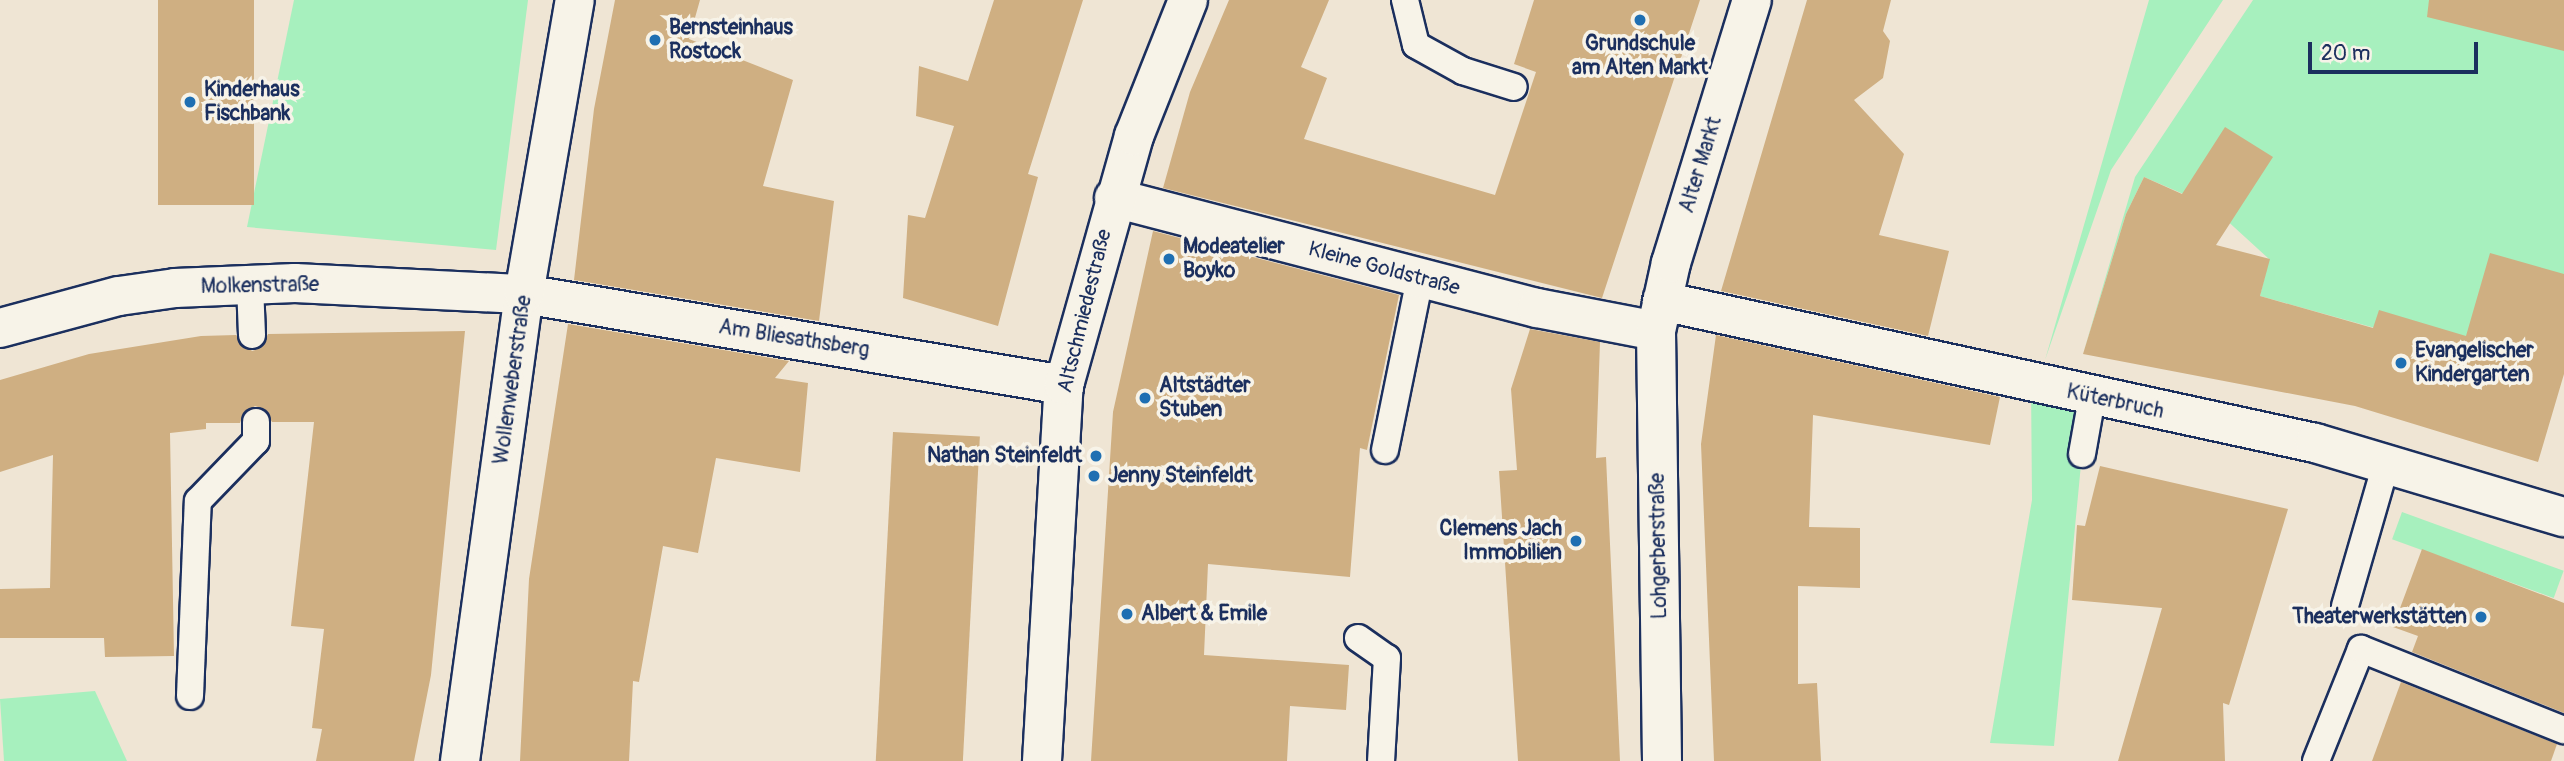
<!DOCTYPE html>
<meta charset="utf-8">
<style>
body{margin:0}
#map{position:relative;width:2564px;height:761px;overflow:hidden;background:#efe5d4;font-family:Pangolin,sans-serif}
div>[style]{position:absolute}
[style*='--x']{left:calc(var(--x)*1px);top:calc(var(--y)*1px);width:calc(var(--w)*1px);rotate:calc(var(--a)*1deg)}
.green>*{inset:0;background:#a7f0be;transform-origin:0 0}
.building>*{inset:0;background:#cfaf82;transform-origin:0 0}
.roads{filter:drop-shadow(2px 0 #1b2f5e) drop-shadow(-2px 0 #1b2f5e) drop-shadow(0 2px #1b2f5e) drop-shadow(0 -2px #1b2f5e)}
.lane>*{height:26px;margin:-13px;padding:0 13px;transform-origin:13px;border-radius:13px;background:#f7f3e8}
.street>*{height:38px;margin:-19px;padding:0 19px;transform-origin:19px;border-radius:19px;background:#f7f3e8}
.dots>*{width:19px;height:19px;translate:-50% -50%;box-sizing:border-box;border:4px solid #f7f3e8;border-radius:50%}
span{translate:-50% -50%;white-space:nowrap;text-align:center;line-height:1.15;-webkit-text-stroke:7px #f7f3e8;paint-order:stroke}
.poi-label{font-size:21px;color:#1b2f5e;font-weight:700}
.left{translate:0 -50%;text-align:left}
.right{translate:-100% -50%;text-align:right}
.street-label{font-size:21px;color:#1b2f5e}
.scale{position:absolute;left:2308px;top:42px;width:170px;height:32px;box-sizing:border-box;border:4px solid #1b2f5e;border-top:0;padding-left:9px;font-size:21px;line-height:24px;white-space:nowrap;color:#1b2f5e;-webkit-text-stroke:5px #f7f3e8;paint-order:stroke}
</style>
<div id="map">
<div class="green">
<i style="clip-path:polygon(294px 0,528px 0,496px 250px,247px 227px)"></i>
<i style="clip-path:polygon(2149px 0,2223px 0,2111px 170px,2045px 360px)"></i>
<i style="clip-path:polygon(2253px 0,2564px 0,2564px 274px,2461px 352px,2260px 296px,2269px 259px,2211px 206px,2144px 177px,2126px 214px,2083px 354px,2135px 177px)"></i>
<i style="clip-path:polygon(2031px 384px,2092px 398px,2082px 454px,2054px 746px,1990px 743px,2032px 500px)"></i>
<i style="left:2402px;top:512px;width:172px;height:29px;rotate:20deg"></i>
<i style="clip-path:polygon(95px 691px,127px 761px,4px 761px,0 699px)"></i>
</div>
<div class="building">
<i style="left:158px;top:0;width:96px;height:205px"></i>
<i style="clip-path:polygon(615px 0,700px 0,689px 39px,793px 80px,763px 186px,834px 201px,819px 321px,574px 280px,594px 109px)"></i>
<i style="clip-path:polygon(994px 0,1083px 0,1028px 174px,1038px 177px,998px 326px,903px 298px,908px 215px,925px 218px,954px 126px,916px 116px,919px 66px,968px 81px)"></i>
<i style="clip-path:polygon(1229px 0,1329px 0,1301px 67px,1327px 78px,1304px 139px,1495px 195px,1536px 72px,1514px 64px,1534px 0,1700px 0,1602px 298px,1163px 188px,1190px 92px)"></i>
<i style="clip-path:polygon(1807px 0,1891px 0,1883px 31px,1890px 41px,1883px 78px,1854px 100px,1904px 154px,1879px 235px,1949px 251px,1928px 336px,1721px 291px)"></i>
<i style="clip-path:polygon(2429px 0,2564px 0,2564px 51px,2427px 17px)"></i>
<i style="clip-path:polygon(2225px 127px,2273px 157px,2216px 245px,2270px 259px,2260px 296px,2373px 328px,2379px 310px,2466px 336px,2490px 253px,2564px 274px,2564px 374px,2538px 462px,2355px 406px,2083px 354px,2126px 214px,2144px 177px,2182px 194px)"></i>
<i style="clip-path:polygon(1153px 231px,1399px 295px,1367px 450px,1360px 448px,1350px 577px,1208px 564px,1204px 655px,1349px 665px,1346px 710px,1290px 706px,1287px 761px,1091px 761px,1113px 412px)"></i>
<i style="clip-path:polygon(568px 324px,789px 361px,775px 378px,808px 383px,800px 472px,716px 458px,698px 553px,663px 546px,639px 682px,633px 681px,629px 761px,520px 761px,529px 579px)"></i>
<i style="clip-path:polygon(1530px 329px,1600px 342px,1596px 458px,1606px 457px,1620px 761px,1518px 761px,1499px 471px,1517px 470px,1511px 389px)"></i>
<i style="clip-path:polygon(465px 331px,431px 675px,414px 761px,316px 761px,322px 729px,312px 728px,324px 629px,291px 626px,314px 422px,272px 422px,264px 409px,255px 406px,243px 414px,240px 423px,206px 423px,206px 429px,170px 433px,174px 656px,105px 657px,104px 638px,0 638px,0 589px,50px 588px,53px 455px,0 472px,0 380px,89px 354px,201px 336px,236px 335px,252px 351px,261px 348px,268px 334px)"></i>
<i style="clip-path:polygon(1716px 335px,2000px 397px,1990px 445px,1813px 415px,1809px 527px,1860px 528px,1860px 588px,1798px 586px,1798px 684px,1817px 683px,1821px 761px,1714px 761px,1701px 444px)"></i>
<i style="left:893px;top:432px;width:87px;height:330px;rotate:3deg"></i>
<i style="clip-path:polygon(2100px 466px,2288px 509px,2229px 705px,2223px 703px,2225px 761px,2118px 761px,2162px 608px,2072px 600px,2077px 525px,2085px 526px)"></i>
<i style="clip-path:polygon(2422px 549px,2564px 603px,2564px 713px,2412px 652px,2418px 636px,2393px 627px)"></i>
<i style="clip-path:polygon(2401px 682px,2557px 744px,2551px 761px,2372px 761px)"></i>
</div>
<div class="roads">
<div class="lane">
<i style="--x:1405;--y:0;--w:46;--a:76.3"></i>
<i style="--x:1416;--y:45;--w:54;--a:29"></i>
<i style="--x:1463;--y:71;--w:53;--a:17.4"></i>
<i style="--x:250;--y:285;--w:50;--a:87.7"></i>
<i style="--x:1385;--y:450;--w:176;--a:-78.5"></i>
<i style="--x:2082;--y:454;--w:57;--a:-79.9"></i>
<i style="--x:2345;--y:606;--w:148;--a:-73.9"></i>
<i style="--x:1358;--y:638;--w:35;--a:35"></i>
<i style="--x:1387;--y:658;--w:103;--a:93.3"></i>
<i style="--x:190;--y:696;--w:195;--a:-87.7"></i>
<i style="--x:198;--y:501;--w:83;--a:-46"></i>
<i style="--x:256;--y:441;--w:19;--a:-90"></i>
<i style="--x:2316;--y:761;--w:121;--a:-68.1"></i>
<i style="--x:2361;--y:649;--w:219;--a:21.8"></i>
</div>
<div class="street">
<i style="--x:1114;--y:198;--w:437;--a:14.6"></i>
<i style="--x:1537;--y:308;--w:121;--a:10.9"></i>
<i style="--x:1662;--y:301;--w:668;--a:12.27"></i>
<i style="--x:2315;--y:443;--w:260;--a:16.6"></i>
<i style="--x:0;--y:328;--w:123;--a:-15.1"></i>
<i style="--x:119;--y:296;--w:57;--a:-8.1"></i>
<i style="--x:175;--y:288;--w:120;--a:-2.4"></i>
<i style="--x:295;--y:283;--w:229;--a:2.8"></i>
<i style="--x:524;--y:294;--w:548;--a:9.57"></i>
<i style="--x:460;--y:761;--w:471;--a:-82.2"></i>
<i style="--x:524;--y:294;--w:298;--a:-80.2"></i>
<i style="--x:1042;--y:761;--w:377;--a:-86.7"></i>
<i style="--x:1064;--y:385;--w:259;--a:-74.3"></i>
<i style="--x:1134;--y:136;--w:146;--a:-68.3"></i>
<i style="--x:1662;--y:761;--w:430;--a:-90.8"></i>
<i style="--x:1656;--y:331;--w:70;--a:-77.6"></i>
<i style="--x:1671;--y:263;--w:275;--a:-72.9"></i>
</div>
</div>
<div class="dots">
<i style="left:1640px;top:20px;background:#1f6fb2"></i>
<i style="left:655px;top:40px;background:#1f6fb2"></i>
<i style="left:190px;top:102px;background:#1f6fb2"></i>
<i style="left:1169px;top:259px;background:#1f6fb2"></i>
<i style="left:2401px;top:363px;background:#1f6fb2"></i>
<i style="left:1145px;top:398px;background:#1f6fb2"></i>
<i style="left:1096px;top:456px;background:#1f6fb2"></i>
<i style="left:1094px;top:476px;background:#1f6fb2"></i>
<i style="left:1576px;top:541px;background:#1f6fb2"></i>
<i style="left:1127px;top:614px;background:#1f6fb2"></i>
<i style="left:2481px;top:617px;background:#1f6fb2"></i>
</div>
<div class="poi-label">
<span class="left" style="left:669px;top:40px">Bernsteinhaus<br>Rostock</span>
<span style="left:1640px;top:56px">Grundschule<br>am Alten Markt</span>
<span class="left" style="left:204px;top:102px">Kinderhaus<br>Fischbank</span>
<span class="left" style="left:1183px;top:259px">Modeatelier<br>Boyko</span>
<span class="left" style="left:2415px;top:363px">Evangelischer<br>Kindergarten</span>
<span class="left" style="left:1159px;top:398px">Altstädter<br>Stuben</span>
<span class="right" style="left:1082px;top:456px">Nathan Steinfeldt</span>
<span class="left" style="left:1108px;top:476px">Jenny Steinfeldt</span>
<span class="right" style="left:1562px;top:541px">Clemens Jach<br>Immobilien</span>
<span class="left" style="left:1141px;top:614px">Albert &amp; Emile</span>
<span class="right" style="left:2467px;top:617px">Theaterwerkstätten</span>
</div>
<div class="street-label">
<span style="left:1701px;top:165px;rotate:-73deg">Alter Markt</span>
<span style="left:1384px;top:269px;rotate:15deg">Kleine Goldstraße</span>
<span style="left:260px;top:286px;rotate:-1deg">Molkenstraße</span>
<span style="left:1085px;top:311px;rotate:-76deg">Altschmiedestraße</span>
<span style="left:794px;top:339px;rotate:9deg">Am Bliesathsberg</span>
<span style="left:513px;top:380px;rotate:-82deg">Wollenweberstraße</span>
<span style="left:2115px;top:402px;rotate:12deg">Küterbruch</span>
<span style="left:1659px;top:546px;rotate:-91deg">Lohgerberstraße</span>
</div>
<div class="scale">20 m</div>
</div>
